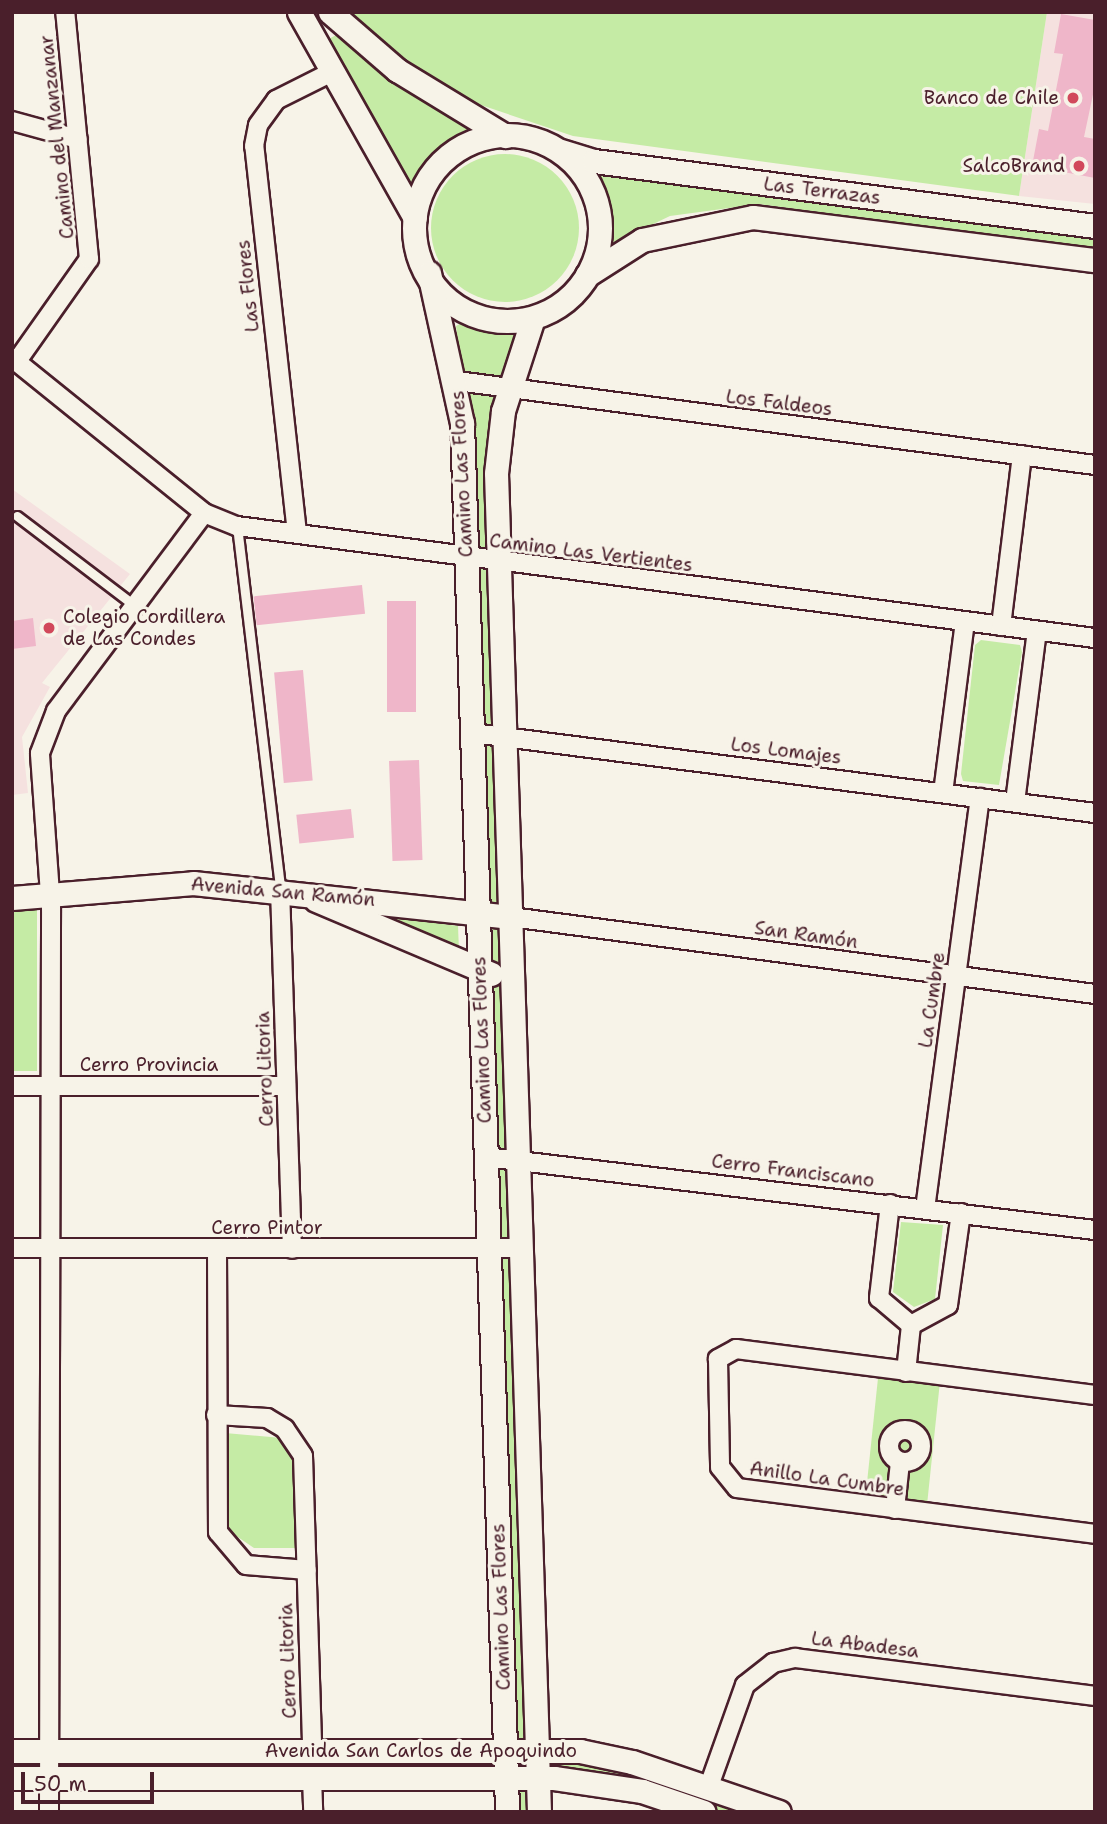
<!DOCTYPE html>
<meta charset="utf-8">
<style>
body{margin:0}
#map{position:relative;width:1107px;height:1824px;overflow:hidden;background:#f7f3e8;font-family:"Shantell Sans",sans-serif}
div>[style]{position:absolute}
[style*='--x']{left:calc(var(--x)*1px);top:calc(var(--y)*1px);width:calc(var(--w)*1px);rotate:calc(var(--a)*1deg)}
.built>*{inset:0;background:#f5e1df}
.green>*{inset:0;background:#c5eba5;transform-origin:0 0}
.round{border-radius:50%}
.building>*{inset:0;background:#efb6c9;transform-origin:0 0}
.roads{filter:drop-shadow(2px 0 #4a1f2b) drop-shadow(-2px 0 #4a1f2b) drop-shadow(0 2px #4a1f2b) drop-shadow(0 -2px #4a1f2b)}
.lane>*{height:9px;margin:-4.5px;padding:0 4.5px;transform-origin:4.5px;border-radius:4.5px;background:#f7f3e8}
.street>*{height:18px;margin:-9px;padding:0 9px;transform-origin:9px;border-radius:9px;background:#f7f3e8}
.street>.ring{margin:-9px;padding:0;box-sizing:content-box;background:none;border:18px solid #f7f3e8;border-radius:50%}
.secondary>*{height:23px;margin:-11.5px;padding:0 11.5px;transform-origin:11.5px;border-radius:11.5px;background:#f7f3e8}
.secondary>.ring{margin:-11.5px;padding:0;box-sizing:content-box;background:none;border:23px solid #f7f3e8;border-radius:50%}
.dots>*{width:19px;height:19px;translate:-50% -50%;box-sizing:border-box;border:4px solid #f7f3e8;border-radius:50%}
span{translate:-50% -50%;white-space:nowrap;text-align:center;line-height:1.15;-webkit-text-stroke:6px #f7f3e8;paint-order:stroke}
.poi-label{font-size:19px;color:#4a1f2b}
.right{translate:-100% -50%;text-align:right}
.left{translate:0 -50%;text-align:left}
.street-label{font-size:19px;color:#4a1f2b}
.frame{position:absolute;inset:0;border:14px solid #4a1f2b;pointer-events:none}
.scale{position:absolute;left:21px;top:1772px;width:133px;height:32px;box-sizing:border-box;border:4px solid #4a1f2b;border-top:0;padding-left:9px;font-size:21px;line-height:24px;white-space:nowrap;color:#4a1f2b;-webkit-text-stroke:5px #f7f3e8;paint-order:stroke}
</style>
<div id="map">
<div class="built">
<i style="clip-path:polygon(1047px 12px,1095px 13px,1095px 204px,1019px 196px)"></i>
<i style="clip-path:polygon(12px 489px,130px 574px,42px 683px,50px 687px,22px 737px,28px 793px,12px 795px)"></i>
</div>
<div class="green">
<i style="clip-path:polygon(352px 12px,1047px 12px,1019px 196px,573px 136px,466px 100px,373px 37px)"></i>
<i style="clip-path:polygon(338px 34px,473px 130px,439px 146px,410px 190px,325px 41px)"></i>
<i class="round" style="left:431px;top:154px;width:148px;height:148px"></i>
<i style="clip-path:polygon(599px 170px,1095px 235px,1095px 250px,759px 204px,670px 216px,607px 246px,610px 218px,593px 175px)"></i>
<i style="clip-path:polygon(465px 321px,495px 329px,519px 325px,524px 331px,493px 409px,528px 1812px,516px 1812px,484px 929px,475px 472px,456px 326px)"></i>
<i style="clip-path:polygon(981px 640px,1020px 645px,1022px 652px,999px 785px,963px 781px,961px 774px,975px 645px)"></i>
<i style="left:37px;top:907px;width:164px;height:25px;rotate:90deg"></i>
<i style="clip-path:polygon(374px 915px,458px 926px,459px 951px)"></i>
<i style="clip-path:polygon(901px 1222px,943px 1225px,935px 1299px,914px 1307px,893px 1292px)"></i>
<i style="left:878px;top:1378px;width:62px;height:123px;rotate:6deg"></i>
<i style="clip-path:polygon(225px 1433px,282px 1438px,298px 1467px,299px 1548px,254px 1548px,229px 1531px)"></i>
<i style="clip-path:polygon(557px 1758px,599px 1763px,750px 1812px,723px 1812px,619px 1776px,556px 1767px)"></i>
<i style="clip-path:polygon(486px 1760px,486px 1768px,60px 1768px,58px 1762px)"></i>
</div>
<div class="building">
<i style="clip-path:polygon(1061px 14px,1095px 20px,1095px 85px,1084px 137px,1095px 139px,1095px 178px,1032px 166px,1039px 129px,1048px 131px,1063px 54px,1054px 53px)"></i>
<i style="left:362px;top:585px;width:29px;height:109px;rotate:84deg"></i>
<i style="left:387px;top:601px;width:29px;height:111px"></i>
<i style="clip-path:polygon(33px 618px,36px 646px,12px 649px,12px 621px)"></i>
<i style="left:303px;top:670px;width:111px;height:29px;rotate:85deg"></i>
<i style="left:419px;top:760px;width:100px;height:30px;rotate:88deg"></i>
<i style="left:351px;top:809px;width:29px;height:55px;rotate:84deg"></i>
</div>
<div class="roads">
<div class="lane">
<i style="--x:17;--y:516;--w:148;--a:37.3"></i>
<i style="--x:237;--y:526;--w:366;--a:83.2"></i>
</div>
<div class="street">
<i style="--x:12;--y:121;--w:68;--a:15.3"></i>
<i style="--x:12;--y:358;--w:247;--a:38.9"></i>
<i style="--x:204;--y:513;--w:35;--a:22"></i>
<i style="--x:237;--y:526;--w:865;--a:7.44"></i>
<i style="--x:17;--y:361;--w:125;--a:-54.8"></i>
<i style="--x:89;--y:259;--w:248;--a:-95.5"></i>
<i style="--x:457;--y:381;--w:644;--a:7.5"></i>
<i style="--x:297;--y:533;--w:389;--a:-96.3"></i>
<i style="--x:254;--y:146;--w:21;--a:-79"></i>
<i style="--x:258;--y:125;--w:31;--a:-54"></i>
<i style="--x:276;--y:100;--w:60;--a:-26.6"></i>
<i style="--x:1001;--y:626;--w:172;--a:-83"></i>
<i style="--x:473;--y:733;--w:627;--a:7.33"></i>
<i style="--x:943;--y:793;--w:172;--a:-82.7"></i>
<i style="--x:1015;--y:802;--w:172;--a:-82.7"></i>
<i style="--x:280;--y:889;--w:360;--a:88.1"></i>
<i style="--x:511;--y:917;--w:589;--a:7.51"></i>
<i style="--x:12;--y:1086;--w:274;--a:0"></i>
<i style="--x:486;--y:1157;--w:613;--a:6.84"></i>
<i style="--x:890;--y:1204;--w:95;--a:96.7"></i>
<i style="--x:879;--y:1298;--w:42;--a:40.2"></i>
<i style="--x:925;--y:1209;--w:415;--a:-82.4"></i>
<i style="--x:12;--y:1248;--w:509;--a:0"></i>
<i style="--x:217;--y:1249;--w:283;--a:89.8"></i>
<i style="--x:218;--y:1532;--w:43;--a:49.7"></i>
<i style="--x:246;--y:1565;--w:61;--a:4.7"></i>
<i style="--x:911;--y:1325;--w:42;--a:-28.4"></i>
<i style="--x:948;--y:1305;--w:93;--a:-82"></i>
<i style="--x:906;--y:1372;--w:47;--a:-83.9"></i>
<i style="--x:1095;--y:1395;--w:362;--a:-172.7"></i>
<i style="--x:736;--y:1349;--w:21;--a:151"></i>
<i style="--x:718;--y:1359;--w:108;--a:88.9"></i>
<i style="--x:720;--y:1467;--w:27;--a:51"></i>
<i style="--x:737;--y:1488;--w:361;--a:7.3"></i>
<i style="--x:216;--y:1415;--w:51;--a:3.4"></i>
<i style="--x:267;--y:1418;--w:21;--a:31"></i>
<i style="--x:285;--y:1429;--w:32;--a:56"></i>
<i style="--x:303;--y:1456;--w:294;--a:88.2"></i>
<i class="ring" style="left:889px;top:1430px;width:14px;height:14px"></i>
<i style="--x:895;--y:1509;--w:47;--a:-83.9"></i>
<i style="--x:312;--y:1777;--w:35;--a:88"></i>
<i style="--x:709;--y:1786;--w:107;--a:-70.4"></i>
<i style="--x:745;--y:1685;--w:36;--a:-38"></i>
<i style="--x:773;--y:1663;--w:23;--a:-13"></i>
<i style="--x:795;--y:1658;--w:302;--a:7.2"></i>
<i style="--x:49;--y:1812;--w:904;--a:-89.87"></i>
<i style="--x:51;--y:908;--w:155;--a:-94.1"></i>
<i style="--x:40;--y:753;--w:45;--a:-69.1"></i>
<i style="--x:56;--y:711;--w:247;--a:-53.2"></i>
</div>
<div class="secondary">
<i style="--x:299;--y:12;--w:236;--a:60.6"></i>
<i style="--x:330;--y:12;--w:89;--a:40.9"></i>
<i style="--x:397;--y:70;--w:127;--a:31.4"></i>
<i class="ring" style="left:414px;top:135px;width:163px;height:163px"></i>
<i style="--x:561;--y:151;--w:34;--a:17"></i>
<i style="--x:594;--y:161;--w:505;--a:7.39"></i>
<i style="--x:429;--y:273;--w:154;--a:77.6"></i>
<i style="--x:462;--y:423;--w:1390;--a:88.14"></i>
<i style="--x:587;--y:275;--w:65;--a:-32.5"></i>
<i style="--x:642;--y:240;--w:113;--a:-11.7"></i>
<i style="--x:753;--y:217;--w:345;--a:7.2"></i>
<i style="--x:533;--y:318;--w:98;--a:107.9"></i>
<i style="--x:503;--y:411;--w:62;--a:96.4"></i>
<i style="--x:496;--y:473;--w:1340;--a:88.16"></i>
<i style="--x:12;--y:898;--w:182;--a:-4.7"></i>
<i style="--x:193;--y:883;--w:320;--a:6.1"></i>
<i style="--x:316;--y:900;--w:190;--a:22.9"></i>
<i style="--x:12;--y:1751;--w:568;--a:0"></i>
<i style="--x:580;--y:1751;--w:53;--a:11.9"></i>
<i style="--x:632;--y:1762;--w:155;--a:18.8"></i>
<i style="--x:12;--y:1778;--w:542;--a:0"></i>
<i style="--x:554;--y:1778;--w:89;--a:8.4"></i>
<i style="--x:642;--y:1791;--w:65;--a:18.7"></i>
</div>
</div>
<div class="dots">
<i style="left:1073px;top:98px;background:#d1495b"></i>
<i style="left:1079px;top:166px;background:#d1495b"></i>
<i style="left:49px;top:628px;background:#d1495b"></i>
</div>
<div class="poi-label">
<span class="right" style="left:1059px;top:98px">Banco de Chile</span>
<span class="right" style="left:1065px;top:166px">SalcoBrand</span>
<span class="left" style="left:63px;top:628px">Colegio Cordillera<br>de Las Condes</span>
</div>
<div class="street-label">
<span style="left:57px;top:137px;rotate:-96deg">Camino del Manzanar</span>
<span style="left:822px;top:191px;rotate:7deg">Las Terrazas</span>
<span style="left:248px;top:286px;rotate:-96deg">Las Flores</span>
<span style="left:779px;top:403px;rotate:7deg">Los Faldeos</span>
<span style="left:462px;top:474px;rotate:-93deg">Camino Las Flores</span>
<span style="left:591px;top:553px;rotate:7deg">Camino Las Vertientes</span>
<span style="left:786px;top:751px;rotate:7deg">Los Lomajes</span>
<span style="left:283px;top:892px;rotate:5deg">Avenida San Ramón</span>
<span style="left:806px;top:935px;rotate:8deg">San Ramón</span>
<span style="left:932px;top:1000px;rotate:-82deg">La Cumbre</span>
<span style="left:482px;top:1040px;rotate:-92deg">Camino Las Flores</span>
<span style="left:149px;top:1065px">Cerro Provincia</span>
<span style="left:265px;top:1069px;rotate:-92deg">Cerro Litoria</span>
<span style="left:793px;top:1171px;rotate:7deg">Cerro Franciscano</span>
<span style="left:267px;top:1228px">Cerro Pintor</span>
<span style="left:827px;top:1479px;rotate:8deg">Anillo La Cumbre</span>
<span style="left:501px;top:1607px;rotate:-92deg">Camino Las Flores</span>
<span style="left:865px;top:1645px;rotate:7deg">La Abadesa</span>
<span style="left:288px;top:1661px;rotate:-92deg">Cerro Litoria</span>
<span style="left:421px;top:1751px">Avenida San Carlos de Apoquindo</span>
</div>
<div class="frame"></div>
<div class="scale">50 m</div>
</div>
